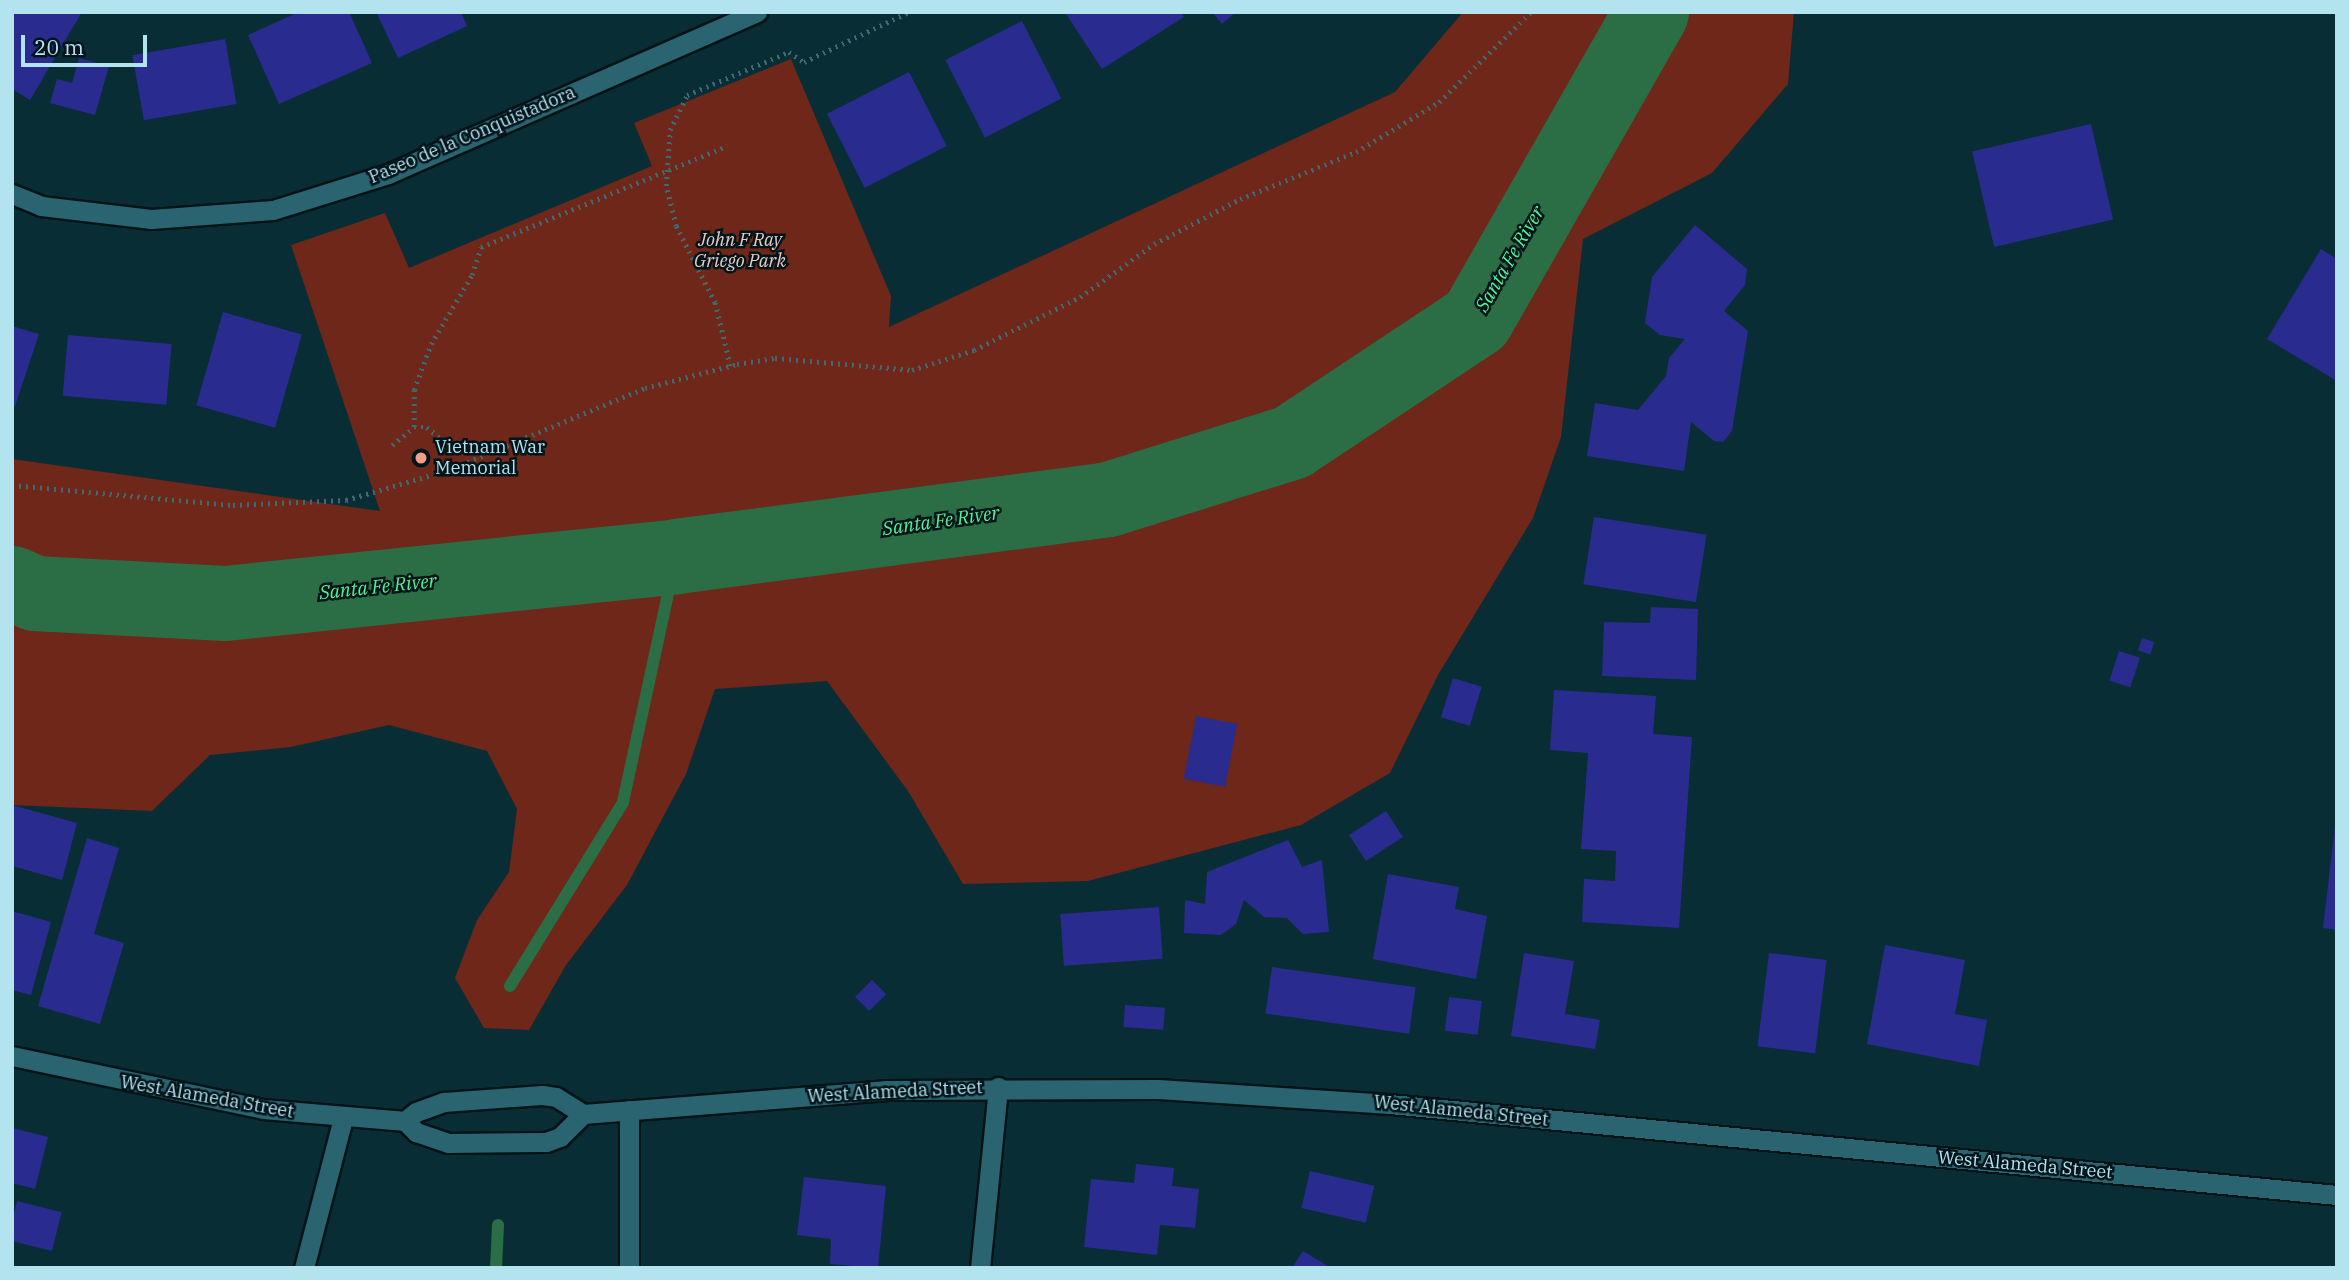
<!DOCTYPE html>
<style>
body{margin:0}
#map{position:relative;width:2349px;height:1280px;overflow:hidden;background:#082d35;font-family:"IBM Plex Serif",serif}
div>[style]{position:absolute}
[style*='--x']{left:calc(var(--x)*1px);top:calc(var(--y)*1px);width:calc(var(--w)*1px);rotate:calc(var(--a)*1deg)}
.green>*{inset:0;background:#6e2718}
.stream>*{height:12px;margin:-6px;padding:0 6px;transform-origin:6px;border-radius:6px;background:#2b6e45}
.river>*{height:75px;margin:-37.5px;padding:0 37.5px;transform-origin:37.5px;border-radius:37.5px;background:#2b6e45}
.building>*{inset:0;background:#292c8e;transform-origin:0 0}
.path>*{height:4.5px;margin-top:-2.25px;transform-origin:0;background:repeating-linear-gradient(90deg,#406972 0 2px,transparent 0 7px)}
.roads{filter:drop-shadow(2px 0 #051316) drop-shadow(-2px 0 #051316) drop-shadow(0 2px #051316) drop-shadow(0 -2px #051316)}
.minor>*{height:19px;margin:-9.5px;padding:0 9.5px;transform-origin:9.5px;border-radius:9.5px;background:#296470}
.tertiary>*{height:19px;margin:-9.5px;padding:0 9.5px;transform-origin:9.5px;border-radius:9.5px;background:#296470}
.dots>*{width:19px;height:19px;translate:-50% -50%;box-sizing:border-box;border:4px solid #001419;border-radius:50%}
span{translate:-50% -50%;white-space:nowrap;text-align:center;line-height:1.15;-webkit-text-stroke:5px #001419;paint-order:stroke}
.street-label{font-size:18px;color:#b2e3ef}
.park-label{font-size:18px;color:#ebccc4;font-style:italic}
.poi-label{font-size:18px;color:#b2e3ef}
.left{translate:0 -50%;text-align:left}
.water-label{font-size:19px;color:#51f598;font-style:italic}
.frame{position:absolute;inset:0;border:14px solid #b2e3ef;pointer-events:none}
.scale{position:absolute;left:21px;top:35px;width:126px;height:32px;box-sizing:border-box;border:4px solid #b2e3ef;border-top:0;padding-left:9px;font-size:21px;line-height:24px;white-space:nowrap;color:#b2e3ef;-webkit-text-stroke:5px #001419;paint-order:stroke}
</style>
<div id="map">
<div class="green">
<i style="clip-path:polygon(1463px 12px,1794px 12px,1788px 84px,1712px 173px,1583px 239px,1561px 437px,1533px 518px,1438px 675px,1390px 773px,1301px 825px,1088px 881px,963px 884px,908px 791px,827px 681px,715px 689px,686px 774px,627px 885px,566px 965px,529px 1030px,484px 1028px,455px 978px,477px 920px,509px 872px,517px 809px,487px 751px,389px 725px,291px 747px,210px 755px,152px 811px,12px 805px,12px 459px,380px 511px,291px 245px,385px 213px,409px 268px,652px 166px,634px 123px,791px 59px,891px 296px,889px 327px,1395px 92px)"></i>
</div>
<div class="stream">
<i style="--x:510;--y:986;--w:216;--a:-58.4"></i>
<i style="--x:623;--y:802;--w:252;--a:-77.8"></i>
<i style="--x:496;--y:1268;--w:43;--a:-87.3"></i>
</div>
<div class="river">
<i style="--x:12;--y:583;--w:24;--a:24"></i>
<i style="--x:34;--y:593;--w:191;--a:3"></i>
<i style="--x:225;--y:603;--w:453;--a:-5.9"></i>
<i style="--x:676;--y:556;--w:436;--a:-7.5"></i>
<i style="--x:1108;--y:499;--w:192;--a:-17.3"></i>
<i style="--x:1291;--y:442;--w:222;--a:-33.6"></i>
<i style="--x:1476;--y:319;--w:353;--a:-60.3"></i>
</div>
<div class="building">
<i style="clip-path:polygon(12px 12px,82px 12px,30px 100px,12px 89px)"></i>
<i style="clip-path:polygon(299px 12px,349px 12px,372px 63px,279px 104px,248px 35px)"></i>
<i style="clip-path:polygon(376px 12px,461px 12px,467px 26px,398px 58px)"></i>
<i style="clip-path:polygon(1065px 12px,1181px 12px,1184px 17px,1102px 69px)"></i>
<i style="clip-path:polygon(1212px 12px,1236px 12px,1222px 24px)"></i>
<i style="left:1022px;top:21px;width:87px;height:86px;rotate:63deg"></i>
<i style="left:225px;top:39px;width:66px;height:94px;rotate:80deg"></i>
<i style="clip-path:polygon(79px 58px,109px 66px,95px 115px,50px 103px,57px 79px,72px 83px)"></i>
<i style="left:909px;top:72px;width:83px;height:92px;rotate:63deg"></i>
<i style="left:2091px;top:124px;width:98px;height:122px;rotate:77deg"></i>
<i style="clip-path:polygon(1695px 225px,1747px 269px,1745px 285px,1724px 311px,1748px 331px,1732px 431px,1723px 442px,1714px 441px,1691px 422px,1684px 471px,1587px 456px,1595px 403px,1638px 410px,1666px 376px,1669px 358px,1685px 339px,1660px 335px,1645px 323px,1652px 277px)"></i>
<i style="clip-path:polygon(2321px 249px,2337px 259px,2337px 381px,2267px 339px)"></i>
<i style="left:223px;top:312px;width:82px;height:97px;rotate:16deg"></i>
<i style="clip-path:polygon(12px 326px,39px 334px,15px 406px,12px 405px)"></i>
<i style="left:68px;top:335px;width:104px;height:61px;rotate:5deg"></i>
<i style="left:1594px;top:517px;width:114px;height:68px;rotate:9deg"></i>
<i style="clip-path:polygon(1651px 607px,1698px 609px,1696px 680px,1602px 676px,1604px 622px,1650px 623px)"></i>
<i style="left:2142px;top:638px;width:13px;height:13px;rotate:18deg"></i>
<i style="left:2119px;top:651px;width:22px;height:31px;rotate:18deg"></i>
<i style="left:1453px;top:678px;width:30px;height:41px;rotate:17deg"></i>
<i style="clip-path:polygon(1554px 690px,1656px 696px,1653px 734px,1692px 737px,1679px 928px,1582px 922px,1584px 879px,1615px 881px,1616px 851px,1581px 849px,1588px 753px,1550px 750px)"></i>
<i style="left:1196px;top:716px;width:42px;height:64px;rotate:11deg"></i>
<i style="clip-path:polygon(12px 805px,77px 823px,62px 880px,12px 866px)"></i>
<i style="left:1386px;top:811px;width:31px;height:44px;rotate:57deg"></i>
<i style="clip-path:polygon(2335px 826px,2337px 827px,2337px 930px,2323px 928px)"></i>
<i style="clip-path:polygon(87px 838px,119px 848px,94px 934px,124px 943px,100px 1024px,38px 1006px)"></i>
<i style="clip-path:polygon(1288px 840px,1302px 867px,1322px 860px,1329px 932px,1303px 934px,1287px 918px,1264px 917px,1244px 900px,1236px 924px,1221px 935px,1184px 933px,1185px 900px,1205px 904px,1207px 872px)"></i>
<i style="clip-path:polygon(1388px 874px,1459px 887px,1455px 909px,1487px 916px,1476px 979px,1373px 959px)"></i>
<i style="left:1159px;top:907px;width:52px;height:99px;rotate:86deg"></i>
<i style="clip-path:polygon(12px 911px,51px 922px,31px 995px,12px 990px)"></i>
<i style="clip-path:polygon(1885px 945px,1965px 960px,1955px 1014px,1987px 1020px,1979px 1066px,1867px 1044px)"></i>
<i style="clip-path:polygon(1524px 953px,1574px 961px,1565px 1014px,1600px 1020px,1595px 1049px,1511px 1036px)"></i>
<i style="left:1769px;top:953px;width:58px;height:94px;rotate:7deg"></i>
<i style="left:1272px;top:967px;width:145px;height:47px;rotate:8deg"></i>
<i style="left:872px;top:980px;width:20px;height:24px;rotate:45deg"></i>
<i style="left:1449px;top:997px;width:33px;height:34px;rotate:7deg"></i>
<i style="left:1125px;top:1005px;width:40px;height:22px;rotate:4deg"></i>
<i style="clip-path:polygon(12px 1128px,48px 1137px,35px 1189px,12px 1183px)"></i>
<i style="clip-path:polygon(1136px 1164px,1174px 1168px,1172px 1186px,1199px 1189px,1195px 1228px,1160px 1225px,1157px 1255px,1084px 1247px,1091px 1179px,1134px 1183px)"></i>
<i style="left:1310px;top:1171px;width:66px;height:38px;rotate:13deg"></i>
<i style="clip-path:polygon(804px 1177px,886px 1186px,878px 1268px,830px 1264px,831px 1239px,797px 1235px)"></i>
<i style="left:17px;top:1201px;width:46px;height:40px;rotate:14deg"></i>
<i style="clip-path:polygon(1303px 1251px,1331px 1268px,1292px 1268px)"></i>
</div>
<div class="path">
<i style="--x:730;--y:366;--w:65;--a:-103.4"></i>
<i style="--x:715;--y:303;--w:86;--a:-116.9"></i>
<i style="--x:676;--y:226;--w:41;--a:-104"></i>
<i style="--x:666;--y:186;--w:56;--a:-85.9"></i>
<i style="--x:670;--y:130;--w:39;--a:-64"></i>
<i style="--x:687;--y:95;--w:111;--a:-22.9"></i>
<i style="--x:789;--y:52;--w:18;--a:34"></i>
<i style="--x:804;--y:62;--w:116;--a:-25.5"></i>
<i style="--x:414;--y:427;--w:37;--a:-90"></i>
<i style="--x:414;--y:390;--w:49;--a:-69.7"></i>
<i style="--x:431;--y:344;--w:80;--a:-59.3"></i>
<i style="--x:472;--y:275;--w:29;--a:-72"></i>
<i style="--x:481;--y:247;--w:266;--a:-22.3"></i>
<i style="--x:392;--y:445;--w:28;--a:-39"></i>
<i style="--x:414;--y:427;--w:13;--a:0"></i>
<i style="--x:427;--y:427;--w:20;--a:41"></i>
<i style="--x:12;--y:485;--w:222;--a:5.2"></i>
<i style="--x:233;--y:505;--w:113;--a:-2.5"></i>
<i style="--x:346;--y:500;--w:106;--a:-16.4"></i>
<i style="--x:448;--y:470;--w:213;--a:-22.6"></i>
<i style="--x:645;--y:388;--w:95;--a:-14.6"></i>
<i style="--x:737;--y:364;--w:38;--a:-9"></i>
<i style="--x:775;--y:358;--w:138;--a:5"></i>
<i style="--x:912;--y:370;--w:65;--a:-17.9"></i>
<i style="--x:974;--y:350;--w:119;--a:-26.6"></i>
<i style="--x:1080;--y:297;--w:91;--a:-35.6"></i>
<i style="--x:1154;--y:244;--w:97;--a:-27.6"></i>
<i style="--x:1240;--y:199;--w:125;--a:-22.1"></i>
<i style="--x:1356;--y:152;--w:97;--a:-31.1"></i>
<i style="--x:1439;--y:102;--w:129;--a:-44.4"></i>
</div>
<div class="roads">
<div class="minor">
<i style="--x:12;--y:194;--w:31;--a:22"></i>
<i style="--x:41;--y:206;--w:111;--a:6.7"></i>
<i style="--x:151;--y:219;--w:122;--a:-4.2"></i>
<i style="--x:273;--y:210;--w:121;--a:-17.4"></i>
<i style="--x:388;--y:174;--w:403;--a:-23.7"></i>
<i style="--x:629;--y:1110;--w:158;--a:90"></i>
<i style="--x:304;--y:1268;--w:155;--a:-75.4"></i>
<i style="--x:980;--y:1268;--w:182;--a:-84.3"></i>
</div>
<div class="tertiary">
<i style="--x:12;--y:1056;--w:257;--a:11.9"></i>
<i style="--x:263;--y:1109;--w:143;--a:4.8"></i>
<i style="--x:405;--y:1121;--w:16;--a:45"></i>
<i style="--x:416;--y:1132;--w:34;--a:19"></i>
<i style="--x:448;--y:1143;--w:98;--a:-0.6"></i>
<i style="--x:546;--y:1142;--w:15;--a:-20"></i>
<i style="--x:560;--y:1137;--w:33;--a:-45"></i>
<i style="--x:405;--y:1121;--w:14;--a:-39"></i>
<i style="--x:416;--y:1112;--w:30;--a:-20"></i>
<i style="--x:444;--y:1102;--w:98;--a:-4.1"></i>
<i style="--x:542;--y:1095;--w:14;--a:8"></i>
<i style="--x:556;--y:1097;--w:32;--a:32"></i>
<i style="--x:583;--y:1114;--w:303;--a:-4.5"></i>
<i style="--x:885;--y:1090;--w:273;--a:-0.2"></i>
<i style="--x:1158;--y:1089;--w:232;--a:3.7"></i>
<i style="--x:1390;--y:1104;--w:951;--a:5.49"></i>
</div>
</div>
<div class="dots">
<i style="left:421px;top:458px;background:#f49e89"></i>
</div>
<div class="street-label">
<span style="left:472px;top:135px;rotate:-23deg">Paseo de la Conquistadora</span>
<span style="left:895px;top:1092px;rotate:-3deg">West Alameda Street</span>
<span style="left:207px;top:1097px;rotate:10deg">West Alameda Street</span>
<span style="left:1461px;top:1111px;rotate:6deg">West Alameda Street</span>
<span style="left:2025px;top:1165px;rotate:5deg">West Alameda Street</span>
</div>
<div class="park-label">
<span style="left:740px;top:251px">John F Ray<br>Griego Park</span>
</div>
<div class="poi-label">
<span class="left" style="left:435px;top:458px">Vietnam War<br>Memorial</span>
</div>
<div class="water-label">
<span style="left:1510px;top:259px;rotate:-60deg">Santa Fe River</span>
<span style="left:941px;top:521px;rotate:-8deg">Santa Fe River</span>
<span style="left:378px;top:587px;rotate:-6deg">Santa Fe River</span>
</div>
<div class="frame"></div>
<div class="scale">20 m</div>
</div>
